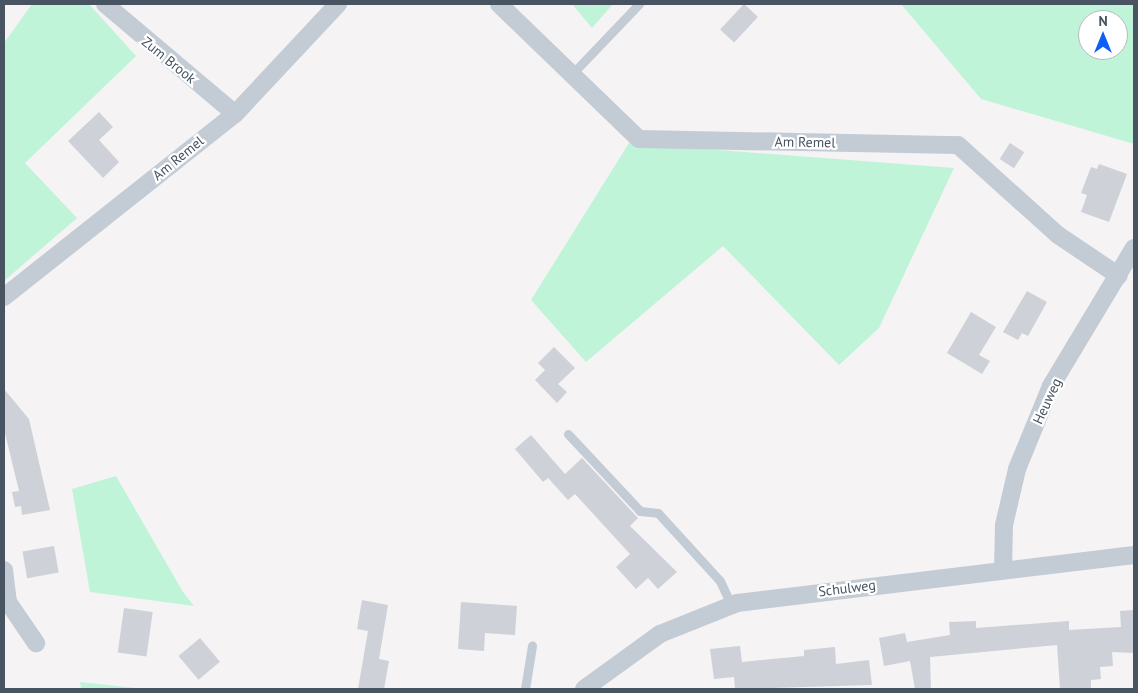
<!DOCTYPE html>
<style>
body{margin:0}
#map{position:relative;width:1138px;height:693px;overflow:hidden;background:#f5f3f3;font-family:"PT Sans",sans-serif}
div>[style]{position:absolute}
[style*='--x']{left:calc(var(--x)*1px);top:calc(var(--y)*1px);width:calc(var(--w)*1px);rotate:calc(var(--a)*1deg)}
.green>*{inset:0;background:#c0f4d9}
.building>*{inset:0;background:#ced1d8;transform-origin:0 0}
.lane>*{height:9px;margin:-4.5px;padding:0 4.5px;transform-origin:4.5px;border-radius:4.5px;background:#c3cbd5}
.street>*{height:18px;margin:-9px;padding:0 9px;transform-origin:9px;border-radius:9px;background:#c3cbd5}
span{translate:-50% -50%;white-space:nowrap;text-align:center;line-height:1.15;-webkit-text-stroke:4.5px #fff;paint-order:stroke}
.street-label{font-size:14px;color:#485462}
.frame{position:absolute;inset:0;border:5px solid #485462;pointer-events:none}
.north{position:absolute;left:1078px;top:10px;width:50px;height:50px;box-sizing:border-box;background:#fff;border:1px solid #b6bbc0;border-radius:50%;rotate:0deg;font-size:14px;font-weight:700;line-height:20px;text-align:center;color:#485462}
.north::after{content:'';display:block;margin:auto;width:18px;height:22px;background:#0e5df4;clip-path:polygon(50% 0,100% 100%,50% 72%,0 100%)}
</style>
<div id="map">
<div class="green">
<i style="clip-path:polygon(32px 4px,89px 4px,136px 56px,25px 163px,77px 218px,4px 281px,4px 43px)"></i>
<i style="clip-path:polygon(572px 4px,613px 4px,592px 28px)"></i>
<i style="clip-path:polygon(evenodd,901px 4px,1134px 4px,1134px 144px,981px 99px,901px 4px,1088px 20px,1118px 20px,1118px 50px,1088px 50px,1088px 20px)"></i>
<i style="clip-path:polygon(629px 143px,954px 168px,879px 328px,839px 365px,723px 246px,586px 362px,531px 300px)"></i>
<i style="clip-path:polygon(116px 476px,183px 592px,194px 606px,90px 592px,72px 489px)"></i>
<i style="clip-path:polygon(80px 682px,145px 689px,81px 689px)"></i>
</div>
<div class="building">
<i style="left:744px;top:4px;width:19px;height:35px;rotate:43deg"></i>
<i style="clip-path:polygon(99px 112px,113px 127px,99px 140px,119px 162px,103px 178px,68px 141px)"></i>
<i style="left:1010px;top:143px;width:17px;height:19px;rotate:33deg"></i>
<i style="clip-path:polygon(1099px 164px,1127px 174px,1109px 222px,1081px 212px,1087px 195px,1081px 193px,1091px 167px,1097px 169px)"></i>
<i style="clip-path:polygon(1027px 291px,1047px 302px,1028px 336px,1022px 333px,1018px 340px,1003px 332px)"></i>
<i style="clip-path:polygon(971px 312px,996px 327px,979px 355px,990px 361px,982px 374px,947px 353px)"></i>
<i style="clip-path:polygon(554px 347px,575px 368px,558px 384px,567px 392px,557px 403px,535px 380px,545px 370px,538px 363px)"></i>
<i style="clip-path:polygon(4px 389px,29px 419px,50px 510px,22px 515px,21px 506px,15px 507px,12px 492px,19px 491px,4px 429px)"></i>
<i style="clip-path:polygon(531px 435px,565px 474px,582px 458px,638px 518px,630px 526px,677px 572px,658px 589px,648px 578px,636px 589px,616px 567px,630px 554px,575px 494px,568px 500px,548px 478px,543px 482px,515px 449px)"></i>
<i style="left:54px;top:546px;width:27px;height:32px;rotate:80deg"></i>
<i style="clip-path:polygon(362px 600px,388px 605px,379px 659px,389px 661px,384px 689px,358px 689px,368px 631px,357px 629px)"></i>
<i style="clip-path:polygon(461px 602px,517px 606px,515px 635px,485px 633px,484px 651px,458px 649px)"></i>
<i style="left:124px;top:608px;width:29px;height:45px;rotate:8deg"></i>
<i style="clip-path:polygon(1134px 610px,1134px 653px,1112px 652px,1113px 666px,1100px 667px,1101px 679px,1091px 680px,1091px 689px,1060px 689px,1057px 645px,930px 657px,931px 689px,915px 689px,910px 661px,884px 666px,879px 638px,905px 633px,907px 642px,950px 635px,949px 622px,976px 621px,976px 628px,1069px 621px,1069px 630px,1121px 627px,1120px 611px)"></i>
<i style="left:200px;top:638px;width:31px;height:28px;rotate:50deg"></i>
<i style="clip-path:polygon(740px 646px,742px 662px,804px 656px,804px 650px,835px 647px,836px 664px,869px 660px,872px 685px,735px 689px,734px 677px,714px 679px,710px 649px)"></i>
</div>
<div class="lane">
<i style="--x:572;--y:74;--w:97;--a:-46.3"></i>
<i style="--x:568;--y:434;--w:105;--a:46.9"></i>
<i style="--x:640;--y:511;--w:18;--a:6"></i>
<i style="--x:658;--y:513;--w:92;--a:47.6"></i>
<i style="--x:720;--y:581;--w:26;--a:65"></i>
<i style="--x:525;--y:689;--w:44;--a:-80.8"></i>
</div>
<div class="street">
<i style="--x:105;--y:4;--w:170;--a:40.2"></i>
<i style="--x:499;--y:4;--w:194;--a:44"></i>
<i style="--x:639;--y:139;--w:319;--a:1.1"></i>
<i style="--x:958;--y:145;--w:135;--a:42"></i>
<i style="--x:1058;--y:235;--w:73;--a:33.9"></i>
<i style="--x:4;--y:297;--w:295;--a:-38.4"></i>
<i style="--x:235;--y:114;--w:151;--a:-46.9"></i>
<i style="--x:1003;--y:569;--w:44;--a:-88.7"></i>
<i style="--x:1004;--y:525;--w:57;--a:-76.9"></i>
<i style="--x:1017;--y:469;--w:90;--a:-67.7"></i>
<i style="--x:1051;--y:386;--w:161;--a:-59"></i>
<i style="--x:4;--y:570;--w:32;--a:83"></i>
<i style="--x:8;--y:602;--w:50;--a:55.7"></i>
<i style="--x:584;--y:689;--w:94;--a:-35.9"></i>
<i style="--x:660;--y:634;--w:83;--a:-21.9"></i>
<i style="--x:737;--y:603;--w:400;--a:-6.9"></i>
</div>
<div class="street-label">
<span style="left:169px;top:60px;rotate:39deg">Zum Brook</span>
<span style="left:805px;top:142px;rotate:1deg">Am Remel</span>
<span style="left:178px;top:158px;rotate:-39deg">Am Remel</span>
<span style="left:1047px;top:401px;rotate:-65deg">Heuweg</span>
<span style="left:847px;top:588px;rotate:-7deg">Schulweg</span>
</div>
<div class="frame"></div>
<div class="north">N</div>
</div>
